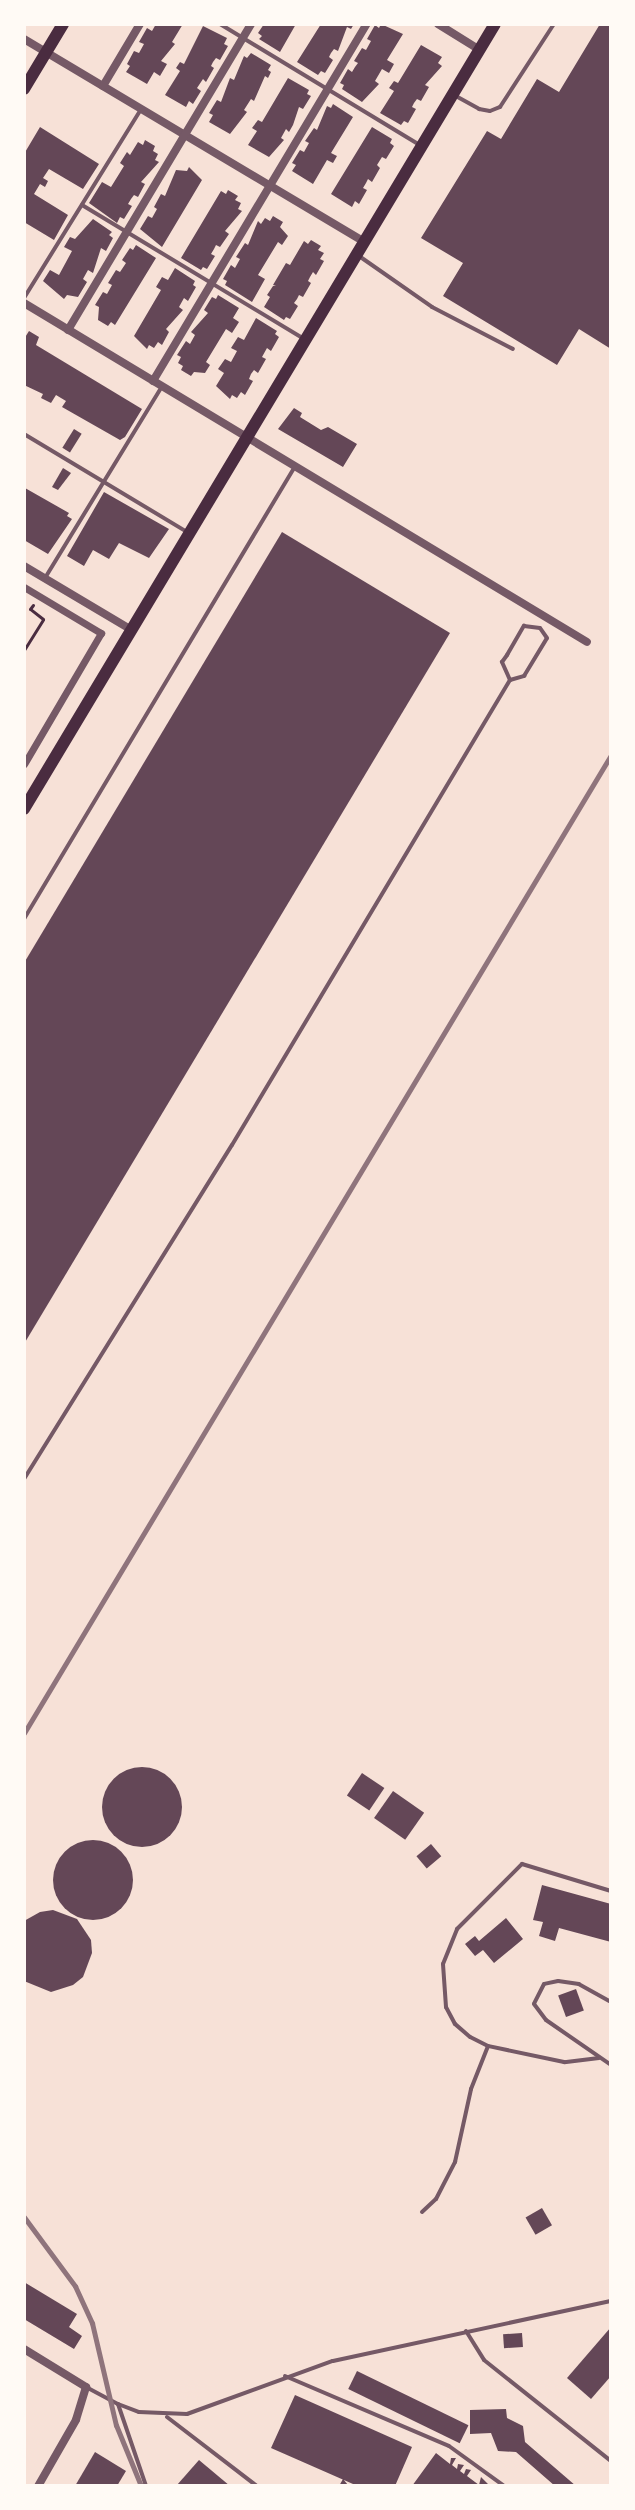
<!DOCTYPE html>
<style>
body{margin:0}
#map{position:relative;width:635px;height:2510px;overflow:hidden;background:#f7e1d7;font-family:"Fira Sans Condensed",sans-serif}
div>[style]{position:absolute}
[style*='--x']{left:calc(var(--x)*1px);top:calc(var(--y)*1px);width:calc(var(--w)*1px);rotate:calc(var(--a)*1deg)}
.building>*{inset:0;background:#644757;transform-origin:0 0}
.round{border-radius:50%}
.path>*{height:3px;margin:-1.5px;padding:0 1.5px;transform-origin:1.5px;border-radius:1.5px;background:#4a2c40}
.service>*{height:4px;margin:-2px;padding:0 2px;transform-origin:2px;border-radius:2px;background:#755966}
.pedestrian>*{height:7px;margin:-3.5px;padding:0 3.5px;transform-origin:3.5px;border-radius:3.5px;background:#755966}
.minor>*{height:8px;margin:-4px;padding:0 4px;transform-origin:4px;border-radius:4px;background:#755966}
.secondary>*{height:12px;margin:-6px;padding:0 6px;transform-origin:6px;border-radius:6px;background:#4a2c40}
.rail>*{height:5px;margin:-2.5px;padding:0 2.5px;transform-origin:2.5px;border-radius:2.5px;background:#8f747c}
span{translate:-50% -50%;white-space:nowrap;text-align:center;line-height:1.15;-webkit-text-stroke:6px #fffaf5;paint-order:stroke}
.frame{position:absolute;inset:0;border:26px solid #fffaf5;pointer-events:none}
</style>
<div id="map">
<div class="building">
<i style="clip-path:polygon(156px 24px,183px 24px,172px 42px,175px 44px,161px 61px,167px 64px,160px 76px,154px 72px,147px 84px,126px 72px,130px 66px,127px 64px,134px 51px,139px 53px,144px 44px,139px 42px,147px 28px,152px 31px)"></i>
<i style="clip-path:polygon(264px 24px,296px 24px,280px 52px,259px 39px,262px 36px,258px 33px)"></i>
<i style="clip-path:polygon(321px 24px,354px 24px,351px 29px,347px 27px,338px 51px,334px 49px,331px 53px,329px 57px,333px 60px,325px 73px,321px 71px,318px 75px,297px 62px)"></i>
<i style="clip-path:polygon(381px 24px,403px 34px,387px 60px,394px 64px,389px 73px,382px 69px,375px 81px,379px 84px,362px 102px,342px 89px,344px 85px,340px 83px,348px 69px,352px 72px,355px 67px,358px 63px,354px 61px,362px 48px,366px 50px,371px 41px,367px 39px,375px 25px,379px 28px)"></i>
<i style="clip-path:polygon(600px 24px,611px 24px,611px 349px,579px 329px,557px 365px,443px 296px,463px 263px,421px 238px,487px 131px,501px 139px,537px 79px,559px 92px)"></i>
<i style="clip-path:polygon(203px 26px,227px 38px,224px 44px,228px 46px,220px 60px,216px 58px,213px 62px,211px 66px,214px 68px,206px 82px,203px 79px,197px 88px,201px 91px,193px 104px,189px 101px,186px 107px,165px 95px,180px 71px,176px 68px,180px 62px,184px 64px)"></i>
<i style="clip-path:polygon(421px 45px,442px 57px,438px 63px,442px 66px,425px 85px,429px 87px,421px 101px,417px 99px,414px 103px,412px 107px,416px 109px,408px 123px,404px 121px,401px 125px,380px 113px,394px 91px,389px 88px,394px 81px,398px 83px)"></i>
<i style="clip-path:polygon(251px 53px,271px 65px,268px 70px,271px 72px,268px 78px,265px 76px,254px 101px,251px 99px,244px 110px,247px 112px,230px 134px,209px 122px,213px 115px,209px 113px,217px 100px,221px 102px,230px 78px,234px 80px,244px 56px,247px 58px)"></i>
<i style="clip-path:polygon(288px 78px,309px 90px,307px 94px,311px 96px,303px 109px,299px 107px,293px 125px,289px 132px,286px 129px,281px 138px,284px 140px,269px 157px,248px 145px,257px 131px,252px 128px,258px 120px,262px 122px)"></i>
<i style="clip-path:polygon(333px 104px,353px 117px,331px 153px,337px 156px,333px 163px,327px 160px,313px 184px,292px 171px,296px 165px,292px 163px,300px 150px,304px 152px,309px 143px,305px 141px,314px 128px,317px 130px,327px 106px,331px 108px)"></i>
<i style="clip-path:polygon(40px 127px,99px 164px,83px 189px,49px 169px,43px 178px,48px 181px,45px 187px,40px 184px,34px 194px,68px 215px,54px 240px,24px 222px,24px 154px)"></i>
<i style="clip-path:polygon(372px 127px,392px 139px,390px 143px,394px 146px,386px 159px,382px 157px,377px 165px,380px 168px,372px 182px,368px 179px,366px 183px,363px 188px,367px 190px,359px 204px,355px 201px,352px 207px,331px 194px)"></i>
<i style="clip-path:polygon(145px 140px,155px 146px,153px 151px,158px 154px,155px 160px,159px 162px,141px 182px,145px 184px,138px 197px,134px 195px,131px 199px,128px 204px,132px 206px,124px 219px,120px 217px,117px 223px,89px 203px,102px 182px,111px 187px,124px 166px,120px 163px,127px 152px,130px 155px,138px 142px,143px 145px)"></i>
<i style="clip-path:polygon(189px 167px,202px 180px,162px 247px,140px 229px,148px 216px,152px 218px,157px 209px,154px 207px,161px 194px,165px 196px,176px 170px,187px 171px)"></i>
<i style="clip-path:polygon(228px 190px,238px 196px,235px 200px,241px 203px,238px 209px,242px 211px,225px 231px,229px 234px,220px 247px,216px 245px,214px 249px,211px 254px,215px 256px,207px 269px,203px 267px,201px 270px,181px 258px,221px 191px,226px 194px)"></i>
<i style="clip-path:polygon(273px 216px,283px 222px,280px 227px,288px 236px,282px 245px,278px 242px,258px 275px,265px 279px,252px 302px,225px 285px,227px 281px,223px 279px,231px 265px,235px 268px,240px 259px,236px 257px,245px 243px,248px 245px,258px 221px,261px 224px,265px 218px,270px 221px)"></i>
<i style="clip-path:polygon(93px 219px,112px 232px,109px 235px,113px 238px,106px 251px,101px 248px,93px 273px,88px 270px,83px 279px,87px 282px,78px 297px,67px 295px,64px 299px,43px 281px,50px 270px,59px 275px,72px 251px,64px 247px,70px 237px,75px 239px)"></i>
<i style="clip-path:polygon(311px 240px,321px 246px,318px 250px,324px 253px,320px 259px,324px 261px,316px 275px,313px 272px,310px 277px,308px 281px,311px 283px,303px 297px,299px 295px,297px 299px,294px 303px,298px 306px,290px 319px,286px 317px,284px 320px,264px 307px,270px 297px,267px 295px,273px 286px,276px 286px,273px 285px,286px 263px,290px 265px,304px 241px,308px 244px)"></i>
<i style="clip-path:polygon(136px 245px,156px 258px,115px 325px,111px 322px,108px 326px,98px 320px,99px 307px,95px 305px,103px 292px,107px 294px,112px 285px,108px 283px,116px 270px,120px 272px,126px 263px,122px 260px,130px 248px,133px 250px)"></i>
<i style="clip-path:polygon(175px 268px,195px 281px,193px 285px,196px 287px,188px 301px,184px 298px,179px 307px,183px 310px,166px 329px,169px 332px,162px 345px,158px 342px,154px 348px,149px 345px,147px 349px,134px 336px,161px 290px,156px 287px,162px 277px,168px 280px)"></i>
<i style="clip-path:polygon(218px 295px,239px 308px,233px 318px,239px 322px,232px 333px,226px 329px,206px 362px,210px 365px,205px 373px,194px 372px,191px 376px,181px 370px,183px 366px,178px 363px,181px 357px,177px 355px,186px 341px,190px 344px,195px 335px,191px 332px,208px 313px,204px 310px,212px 297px,216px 299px)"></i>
<i style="clip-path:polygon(256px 318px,277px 331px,275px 334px,279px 337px,271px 351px,267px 348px,262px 357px,266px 359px,258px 373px,254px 370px,251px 374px,249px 379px,253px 381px,245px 395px,241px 392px,237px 398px,232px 395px,230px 399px,216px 386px,224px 373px,218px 369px,225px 359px,231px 362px,237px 351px,231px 348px,238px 337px,244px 340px)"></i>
<i style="clip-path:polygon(29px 331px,39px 337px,36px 345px,142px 409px,125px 437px,120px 440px,62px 407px,66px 401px,56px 395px,51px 403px,41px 398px,43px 394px,24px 385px,24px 339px)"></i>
<i style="clip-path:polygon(294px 408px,302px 413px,300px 417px,321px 430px,328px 427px,357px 444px,343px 467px,278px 429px)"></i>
<i style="left:74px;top:429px;width:9px;height:22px;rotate:32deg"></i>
<i style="clip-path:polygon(63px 468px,71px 473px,58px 490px,52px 487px)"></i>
<i style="clip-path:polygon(25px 488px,69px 513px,67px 516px,72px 519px,48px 554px,24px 540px)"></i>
<i style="clip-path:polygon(104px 492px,169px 529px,149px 558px,119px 543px,109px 559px,93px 550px,84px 566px,67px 556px)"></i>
<i style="clip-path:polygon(282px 532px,450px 633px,24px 1344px,24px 963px)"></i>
<i class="round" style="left:102px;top:1767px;width:80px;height:80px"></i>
<i style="left:362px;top:1773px;width:27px;height:27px;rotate:34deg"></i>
<i style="left:393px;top:1791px;width:38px;height:33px;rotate:35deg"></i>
<i class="round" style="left:53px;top:1840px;width:80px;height:80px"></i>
<i style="left:431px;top:1844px;width:16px;height:19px;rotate:50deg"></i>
<i style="clip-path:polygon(542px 1885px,611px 1904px,611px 1942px,559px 1928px,555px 1941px,539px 1936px,543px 1922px,533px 1920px)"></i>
<i style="clip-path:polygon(53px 1910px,77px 1919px,91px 1940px,92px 1953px,83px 1977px,73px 1985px,51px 1992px,24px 1981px,24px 1921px,40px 1912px)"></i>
<i style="clip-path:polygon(506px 1918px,523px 1939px,494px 1963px,483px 1950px,475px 1956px,465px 1944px,475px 1936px,479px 1941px)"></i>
<i style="left:576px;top:1989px;width:23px;height:19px;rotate:70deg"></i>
<i style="left:542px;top:2208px;width:20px;height:19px;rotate:60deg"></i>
<i style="clip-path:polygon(24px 2282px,77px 2314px,69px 2327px,82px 2336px,74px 2349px,24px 2319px)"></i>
<i style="clip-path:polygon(611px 2327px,611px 2376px,591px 2399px,567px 2378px)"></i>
<i style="left:522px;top:2333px;width:14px;height:19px;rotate:86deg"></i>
<i style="left:357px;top:2371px;width:124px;height:20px;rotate:26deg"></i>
<i style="clip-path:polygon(295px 2395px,412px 2447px,395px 2486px,339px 2486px,343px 2479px,348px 2485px,353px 2484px,271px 2448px)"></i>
<i style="clip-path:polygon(506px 2409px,507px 2418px,523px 2426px,525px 2442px,576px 2486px,555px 2486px,516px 2452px,498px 2451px,491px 2433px,470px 2434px,470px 2410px)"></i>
<i style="clip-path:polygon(95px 2452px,126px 2471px,117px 2486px,75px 2486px)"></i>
<i style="clip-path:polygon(436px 2453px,450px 2464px,451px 2458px,456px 2458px,452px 2465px,457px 2469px,458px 2464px,464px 2465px,460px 2471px,464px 2474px,466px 2469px,471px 2470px,467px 2476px,479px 2485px,481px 2477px,488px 2484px,486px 2486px,412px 2486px)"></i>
<i style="clip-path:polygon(199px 2460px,230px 2486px,177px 2485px)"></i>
</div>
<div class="path">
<i style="--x:24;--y:650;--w:36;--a:-58"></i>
<i style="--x:43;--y:619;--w:16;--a:-142"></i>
<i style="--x:30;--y:609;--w:5;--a:-53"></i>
</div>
<div class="service">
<i style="--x:220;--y:24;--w:234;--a:31.2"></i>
<i style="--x:454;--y:95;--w:29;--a:29"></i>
<i style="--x:479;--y:109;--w:11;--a:10"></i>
<i style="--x:490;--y:111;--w:11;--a:-22"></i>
<i style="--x:500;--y:107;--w:99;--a:-57"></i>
<i style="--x:82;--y:205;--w:259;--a:31.1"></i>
<i style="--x:359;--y:256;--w:89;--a:34.9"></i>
<i style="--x:432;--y:307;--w:91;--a:27.4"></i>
<i style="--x:24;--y:298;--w:220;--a:-58.2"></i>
<i style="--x:24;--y:434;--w:190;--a:31"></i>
<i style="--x:45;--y:578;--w:225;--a:-58.6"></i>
<i style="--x:510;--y:680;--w:20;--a:-114"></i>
<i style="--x:502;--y:662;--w:9;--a:-54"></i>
<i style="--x:507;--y:655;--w:34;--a:-60"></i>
<i style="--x:524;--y:626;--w:16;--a:7"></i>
<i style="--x:24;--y:919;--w:526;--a:-59.09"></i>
<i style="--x:24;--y:1479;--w:393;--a:-58.1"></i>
<i style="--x:232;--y:1145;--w:542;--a:-59.13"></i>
<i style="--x:510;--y:680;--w:15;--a:-16"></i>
<i style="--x:524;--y:676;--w:44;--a:-58.8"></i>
<i style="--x:547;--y:638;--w:12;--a:-125"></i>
<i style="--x:611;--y:2002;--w:37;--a:-151"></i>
<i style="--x:579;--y:1984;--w:21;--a:-172"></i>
<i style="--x:558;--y:1981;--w:14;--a:168"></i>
<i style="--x:544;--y:1984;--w:22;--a:117"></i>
<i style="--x:534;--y:2004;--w:20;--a:53"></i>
<i style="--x:546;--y:2020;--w:79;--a:34.7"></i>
<i style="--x:599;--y:2058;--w:35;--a:173"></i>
<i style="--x:564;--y:2062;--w:78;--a:-168.1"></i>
<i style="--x:488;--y:2046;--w:20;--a:-153"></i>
<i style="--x:470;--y:2037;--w:20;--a:-139"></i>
<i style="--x:455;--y:2024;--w:19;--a:-118"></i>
<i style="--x:446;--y:2007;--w:43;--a:-94"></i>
<i style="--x:443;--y:1964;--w:38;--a:-68"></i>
<i style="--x:457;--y:1929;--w:92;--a:-45"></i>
<i style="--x:522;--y:1864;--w:93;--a:16.9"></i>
<i style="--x:422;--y:2212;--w:19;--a:-43"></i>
<i style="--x:436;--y:2199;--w:42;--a:-62.8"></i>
<i style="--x:455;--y:2162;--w:75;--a:-77.6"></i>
<i style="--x:471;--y:2089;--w:46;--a:-68.4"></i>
<i style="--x:466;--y:2331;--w:34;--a:58"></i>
<i style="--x:484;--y:2360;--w:162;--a:38.5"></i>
<i style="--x:285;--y:2376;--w:178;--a:23.1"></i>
<i style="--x:449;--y:2446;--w:68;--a:36"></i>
<i style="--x:86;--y:2387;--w:36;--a:28"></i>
<i style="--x:118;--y:2404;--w:87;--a:71.1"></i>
<i style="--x:118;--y:2404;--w:22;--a:21"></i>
<i style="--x:139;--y:2412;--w:48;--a:2.4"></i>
<i style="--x:187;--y:2414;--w:155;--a:-20"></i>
<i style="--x:333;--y:2361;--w:284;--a:-12.2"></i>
<i style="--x:167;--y:2417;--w:113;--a:37.5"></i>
</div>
<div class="pedestrian">
<i style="--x:24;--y:587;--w:90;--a:30.9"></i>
<i style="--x:101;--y:633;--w:152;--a:120.4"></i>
</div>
<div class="minor">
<i style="--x:438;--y:24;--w:49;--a:31.8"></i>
<i style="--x:24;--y:39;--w:396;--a:30.8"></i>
<i style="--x:103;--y:86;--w:72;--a:-59.2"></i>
<i style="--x:24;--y:303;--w:657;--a:31.05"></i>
<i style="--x:68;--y:330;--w:357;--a:-59.1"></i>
<i style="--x:153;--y:381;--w:416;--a:-59.1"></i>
<i style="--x:24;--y:566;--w:126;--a:30.7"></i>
<i style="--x:24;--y:2349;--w:73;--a:31.5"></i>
<i style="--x:86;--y:2387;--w:34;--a:107"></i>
<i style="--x:76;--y:2420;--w:76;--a:119.9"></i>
</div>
<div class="secondary">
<i style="--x:24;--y:89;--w:76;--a:-59"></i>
<i style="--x:24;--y:809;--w:915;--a:-59.04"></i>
</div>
<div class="rail">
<i style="--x:24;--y:1733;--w:1141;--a:-59.03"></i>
<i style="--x:24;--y:2217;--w:86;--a:53.5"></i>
<i style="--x:75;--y:2286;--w:41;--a:65.3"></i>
<i style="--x:92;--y:2323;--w:105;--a:76.8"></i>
<i style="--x:116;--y:2425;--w:66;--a:67.7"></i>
</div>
<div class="frame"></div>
</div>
